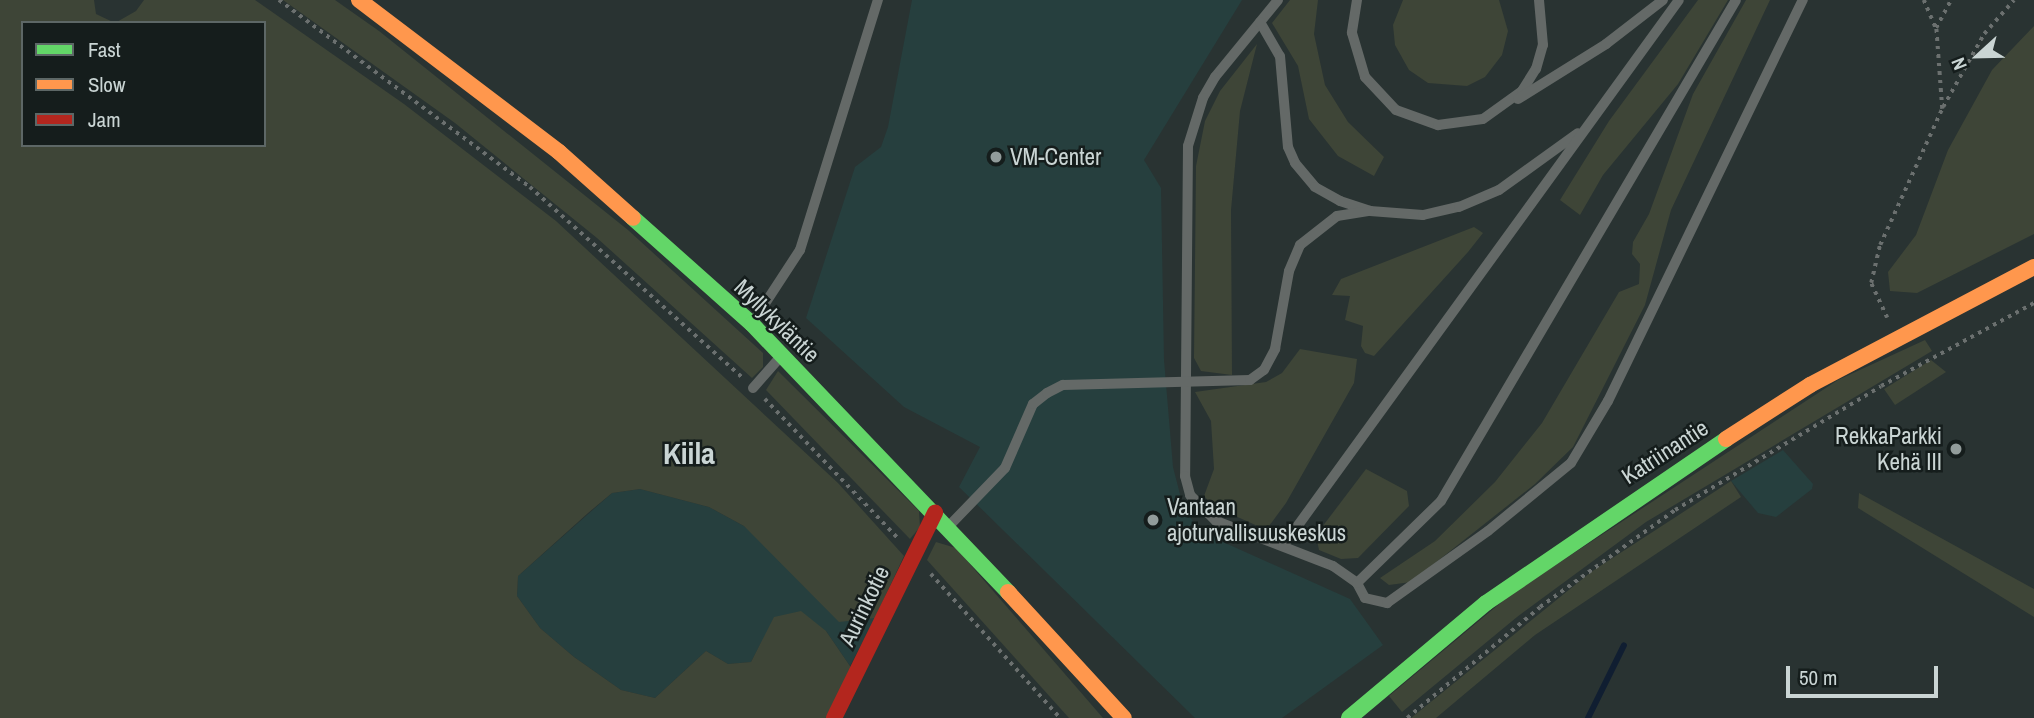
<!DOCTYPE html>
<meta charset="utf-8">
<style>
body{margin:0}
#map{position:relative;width:2034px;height:718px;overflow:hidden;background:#293332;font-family:"Archivo Narrow",sans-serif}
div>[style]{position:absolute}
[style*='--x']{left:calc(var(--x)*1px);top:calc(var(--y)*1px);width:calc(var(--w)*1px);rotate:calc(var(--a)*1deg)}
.built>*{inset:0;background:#263f3e}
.green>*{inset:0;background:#3e4537}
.stream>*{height:6px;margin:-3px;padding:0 3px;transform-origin:3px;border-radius:3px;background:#101e31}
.path>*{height:3.5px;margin-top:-1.75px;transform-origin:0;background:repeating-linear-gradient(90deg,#6b706f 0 3.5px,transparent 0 8.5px)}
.lane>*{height:10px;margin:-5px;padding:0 5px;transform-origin:5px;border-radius:5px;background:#646967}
.fast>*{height:16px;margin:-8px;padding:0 8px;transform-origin:8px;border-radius:8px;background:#63d668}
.slow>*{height:16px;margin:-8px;padding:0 8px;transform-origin:8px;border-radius:8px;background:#ff974d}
.jam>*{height:16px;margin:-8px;padding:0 8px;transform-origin:8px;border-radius:8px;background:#b3261e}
.dots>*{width:19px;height:19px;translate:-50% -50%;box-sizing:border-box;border:4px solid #151d1c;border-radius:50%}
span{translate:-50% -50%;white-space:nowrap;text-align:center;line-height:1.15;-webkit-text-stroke:5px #151d1c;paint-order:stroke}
.poi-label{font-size:23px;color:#cad5d4}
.left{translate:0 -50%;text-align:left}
.right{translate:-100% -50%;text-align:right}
.street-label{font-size:23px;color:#cad5d4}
.district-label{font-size:30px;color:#cad5d4;font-weight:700}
.legend{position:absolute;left:21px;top:21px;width:245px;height:126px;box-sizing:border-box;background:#151d1c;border:2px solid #5d6766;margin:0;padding:9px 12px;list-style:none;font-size:21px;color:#cad5d4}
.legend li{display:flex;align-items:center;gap:14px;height:35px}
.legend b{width:35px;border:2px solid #5d6766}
.north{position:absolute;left:1943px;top:21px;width:70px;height:70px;-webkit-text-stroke:5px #151d1c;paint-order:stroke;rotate:248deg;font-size:19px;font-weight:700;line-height:28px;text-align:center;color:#cad5d4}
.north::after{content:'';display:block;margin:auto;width:24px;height:32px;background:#cad5d4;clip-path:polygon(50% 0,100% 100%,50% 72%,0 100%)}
.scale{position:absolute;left:1786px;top:666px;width:152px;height:32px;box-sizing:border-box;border:4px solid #cad5d4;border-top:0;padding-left:9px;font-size:21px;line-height:24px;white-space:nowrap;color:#cad5d4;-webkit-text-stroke:5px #151d1c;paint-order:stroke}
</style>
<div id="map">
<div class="built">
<i style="clip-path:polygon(912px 0,1242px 0,1144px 160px,1161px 188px,1164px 360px,1173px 467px,1183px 506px,1194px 523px,1223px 542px,1350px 599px,1383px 645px,1282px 718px,1195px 718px,959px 487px,980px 447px,904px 407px,806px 318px,855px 167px,881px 147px,888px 127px)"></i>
<i style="clip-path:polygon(1783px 450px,1813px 484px,1812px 489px,1776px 517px,1758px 513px,1731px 481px)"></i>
<i style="clip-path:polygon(640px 489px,709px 507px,744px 526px,875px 618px,850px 666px,826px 631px,761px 643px,751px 662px,728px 664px,706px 651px,655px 698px,621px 690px,574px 657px,540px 628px,517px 596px,518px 576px,612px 493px)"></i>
</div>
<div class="green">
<i style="clip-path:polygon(evenodd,0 0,94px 0,96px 14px,115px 23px,136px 11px,144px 0,255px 0,404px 104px,556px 221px,838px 483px,904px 556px,875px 618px,839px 622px,744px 526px,709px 507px,640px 489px,612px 493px,588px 513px,518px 576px,517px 596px,540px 628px,574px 657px,621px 690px,655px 698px,706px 651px,728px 664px,751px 662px,774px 617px,801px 611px,826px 631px,852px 669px,827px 718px,0 718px,0 0,23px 23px,264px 23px,264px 145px,23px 145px,23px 23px)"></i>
<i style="clip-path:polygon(283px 0,335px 0,379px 31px,628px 230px,763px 353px,763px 367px,752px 378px,597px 238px,455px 123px)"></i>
<i style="clip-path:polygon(1290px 0,1318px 0,1314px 34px,1325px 85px,1348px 122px,1384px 157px,1374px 176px,1338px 156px,1309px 119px,1298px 66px,1272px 23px)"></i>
<i style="clip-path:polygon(1403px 0,1499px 0,1508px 31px,1502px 55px,1485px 77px,1467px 86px,1428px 83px,1409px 70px,1395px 45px,1393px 25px)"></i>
<i style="clip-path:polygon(1698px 0,1728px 0,1678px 84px,1603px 175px,1580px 215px,1560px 200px,1609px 121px)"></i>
<i style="clip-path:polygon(1746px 0,1770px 0,1671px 210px,1645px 305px,1573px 447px,1535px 484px,1411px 582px,1389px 585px,1380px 578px,1435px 541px,1495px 482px,1542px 423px,1619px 292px,1639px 284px,1640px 264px,1632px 254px,1633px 242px,1649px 214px,1693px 94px)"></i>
<i style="clip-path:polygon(2034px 26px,2034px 234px,1917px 293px,1890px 291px,1888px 272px,1916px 235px,1948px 150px,1992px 70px)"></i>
<i style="clip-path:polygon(1257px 44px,1240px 111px,1231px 210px,1232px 375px,1201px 371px,1194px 358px,1196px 166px,1205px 121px,1220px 91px)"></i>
<i style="clip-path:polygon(1474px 227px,1483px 233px,1468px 252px,1374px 356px,1365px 353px,1361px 346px,1363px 326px,1345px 320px,1350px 296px,1332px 295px,1341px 279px)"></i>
<i style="clip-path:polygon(1925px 340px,1932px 351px,1646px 522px,1517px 617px,1402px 712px,1389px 696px,1510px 595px,1838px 380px)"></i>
<i style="clip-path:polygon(1300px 349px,1357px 359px,1354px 383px,1286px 503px,1269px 526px,1262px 528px,1213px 506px,1204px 496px,1214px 469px,1211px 421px,1195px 392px,1266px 382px,1282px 373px)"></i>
<i style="clip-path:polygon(1931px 360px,1946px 372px,1895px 405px,1884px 389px)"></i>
<i style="clip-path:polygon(778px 371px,919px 511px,920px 527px,910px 539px,766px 390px)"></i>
<i style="clip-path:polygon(1366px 469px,1407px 491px,1409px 506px,1358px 558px,1341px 559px,1319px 550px,1316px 535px)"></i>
<i style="clip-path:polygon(1731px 481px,1741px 497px,1535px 635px,1436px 718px,1411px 718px,1591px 572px)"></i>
<i style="clip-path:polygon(1859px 493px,2034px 589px,2034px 617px,1858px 508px)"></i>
<i style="clip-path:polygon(936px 542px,956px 548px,1103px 718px,1069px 718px,927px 560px)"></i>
</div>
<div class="stream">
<i style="--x:1588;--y:718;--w:81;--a:-63.7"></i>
</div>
<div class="path">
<i style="--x:279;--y:0;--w:313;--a:36.7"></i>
<i style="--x:530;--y:187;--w:288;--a:41.9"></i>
<i style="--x:1924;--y:0;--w:30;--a:67"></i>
<i style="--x:1943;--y:107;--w:84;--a:-60.7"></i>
<i style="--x:1984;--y:34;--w:45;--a:-48.6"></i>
<i style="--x:1887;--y:318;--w:38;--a:-115"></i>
<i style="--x:1871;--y:283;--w:39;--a:-77"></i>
<i style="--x:1880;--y:245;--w:149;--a:-65.5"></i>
<i style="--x:1942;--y:109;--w:81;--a:-94.2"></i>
<i style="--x:1936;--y:28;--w:32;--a:-62"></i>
<i style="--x:765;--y:399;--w:191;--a:46.3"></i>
<i style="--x:931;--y:574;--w:193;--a:48.1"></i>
<i style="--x:1407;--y:718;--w:173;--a:-39.8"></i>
<i style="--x:1540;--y:607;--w:166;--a:-35.7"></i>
<i style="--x:1675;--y:510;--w:240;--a:-31"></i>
<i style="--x:1881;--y:386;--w:174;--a:-28.5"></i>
</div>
<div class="lane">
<i style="--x:1278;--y:0;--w:99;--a:129.3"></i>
<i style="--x:1215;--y:77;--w:24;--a:120"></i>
<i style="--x:1203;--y:98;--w:50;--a:107.4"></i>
<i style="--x:1188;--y:146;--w:330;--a:90.5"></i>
<i style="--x:1185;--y:476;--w:20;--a:75"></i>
<i style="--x:1190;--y:495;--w:37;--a:45"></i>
<i style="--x:1216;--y:521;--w:125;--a:21"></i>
<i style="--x:1333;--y:566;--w:29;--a:35"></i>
<i style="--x:1357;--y:583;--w:17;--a:62"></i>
<i style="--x:1365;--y:598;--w:23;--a:13"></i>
<i style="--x:1387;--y:603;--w:124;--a:-35.5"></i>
<i style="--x:1488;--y:531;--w:107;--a:-39.3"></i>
<i style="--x:1571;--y:463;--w:72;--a:-59.2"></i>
<i style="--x:1608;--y:401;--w:446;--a:-64.1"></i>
<i style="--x:1357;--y:0;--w:33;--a:99"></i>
<i style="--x:1352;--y:33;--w:46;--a:73.5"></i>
<i style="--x:1365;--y:77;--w:45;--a:46.8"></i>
<i style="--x:1396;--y:110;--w:45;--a:19.7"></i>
<i style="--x:1438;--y:125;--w:45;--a:-7.6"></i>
<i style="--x:1483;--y:119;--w:48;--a:-35.7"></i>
<i style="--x:1522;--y:91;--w:26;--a:-58"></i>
<i style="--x:1536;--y:69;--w:25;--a:-74"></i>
<i style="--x:1543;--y:45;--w:45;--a:-95.1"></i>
<i style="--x:1260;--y:22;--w:39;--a:60"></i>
<i style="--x:1280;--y:56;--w:91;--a:85"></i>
<i style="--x:1288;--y:147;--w:17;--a:66"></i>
<i style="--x:1295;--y:163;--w:31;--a:50"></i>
<i style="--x:1315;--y:187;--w:29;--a:29"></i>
<i style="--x:1340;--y:201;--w:32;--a:18"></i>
<i style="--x:1370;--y:211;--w:53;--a:4.3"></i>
<i style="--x:1423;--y:215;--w:37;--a:-13"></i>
<i style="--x:1459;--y:207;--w:43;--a:-23"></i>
<i style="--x:1499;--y:190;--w:97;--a:-35.8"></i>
<i style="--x:1518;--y:99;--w:104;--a:-32"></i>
<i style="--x:1606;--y:44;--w:72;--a:-37.7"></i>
<i style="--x:753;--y:322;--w:86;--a:-56.9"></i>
<i style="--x:800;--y:250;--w:262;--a:-72.7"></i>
<i style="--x:753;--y:388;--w:44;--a:-48.7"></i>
<i style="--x:948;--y:527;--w:82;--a:-46"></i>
<i style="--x:1005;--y:468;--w:70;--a:-66.4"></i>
<i style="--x:1033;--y:404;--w:18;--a:-38"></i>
<i style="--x:1047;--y:393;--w:18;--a:-27"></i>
<i style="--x:1063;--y:385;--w:187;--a:-1.5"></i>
<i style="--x:1250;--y:380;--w:17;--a:-36"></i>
<i style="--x:1264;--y:370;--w:24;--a:-62"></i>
<i style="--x:1275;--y:349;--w:79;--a:-79.8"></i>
<i style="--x:1289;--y:271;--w:28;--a:-67"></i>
<i style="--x:1300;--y:245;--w:47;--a:-38.1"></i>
<i style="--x:1337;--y:216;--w:33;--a:-9"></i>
<i style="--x:1283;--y:546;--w:674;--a:-54.05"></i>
<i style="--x:1357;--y:583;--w:117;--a:-44.3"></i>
<i style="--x:1441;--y:501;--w:581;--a:-59.51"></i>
</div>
<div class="fast">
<i style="--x:633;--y:218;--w:159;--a:41.7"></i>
<i style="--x:752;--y:324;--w:371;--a:46.3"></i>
<i style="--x:1349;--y:718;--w:179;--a:-40"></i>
<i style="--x:1486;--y:603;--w:291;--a:-34.3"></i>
</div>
<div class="slow">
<i style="--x:359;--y:0;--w:251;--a:37.2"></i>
<i style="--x:559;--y:152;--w:99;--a:41.7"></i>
<i style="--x:1726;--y:439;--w:100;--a:-32.7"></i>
<i style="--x:1810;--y:385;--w:253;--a:-27.8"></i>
<i style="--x:1008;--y:592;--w:171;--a:47.4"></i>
</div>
<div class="jam">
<i style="--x:834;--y:718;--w:229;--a:-63.8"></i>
</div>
<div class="dots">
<i style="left:996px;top:157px;background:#929c9b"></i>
<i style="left:1956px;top:449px;background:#929c9b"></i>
<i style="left:1153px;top:520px;background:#929c9b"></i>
</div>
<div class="poi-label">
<span class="left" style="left:1010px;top:157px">VM-Center</span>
<span class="right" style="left:1942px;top:449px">RekkaParkki<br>Kehä III</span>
<span class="left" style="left:1167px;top:520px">Vantaan<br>ajoturvallisuuskeskus</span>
</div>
<div class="street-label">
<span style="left:777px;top:321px;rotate:44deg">Myllykyläntie</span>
<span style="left:1665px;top:452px;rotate:-33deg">Katriinantie</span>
<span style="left:864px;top:606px;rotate:-64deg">Aurinkotie</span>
</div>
<div class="district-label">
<span style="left:689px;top:453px">Kiila</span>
</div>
<ul class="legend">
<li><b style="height:9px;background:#63d668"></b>Fast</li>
<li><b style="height:9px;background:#ff974d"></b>Slow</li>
<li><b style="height:9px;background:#b3261e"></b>Jam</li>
</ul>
<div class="north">N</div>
<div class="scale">50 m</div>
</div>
